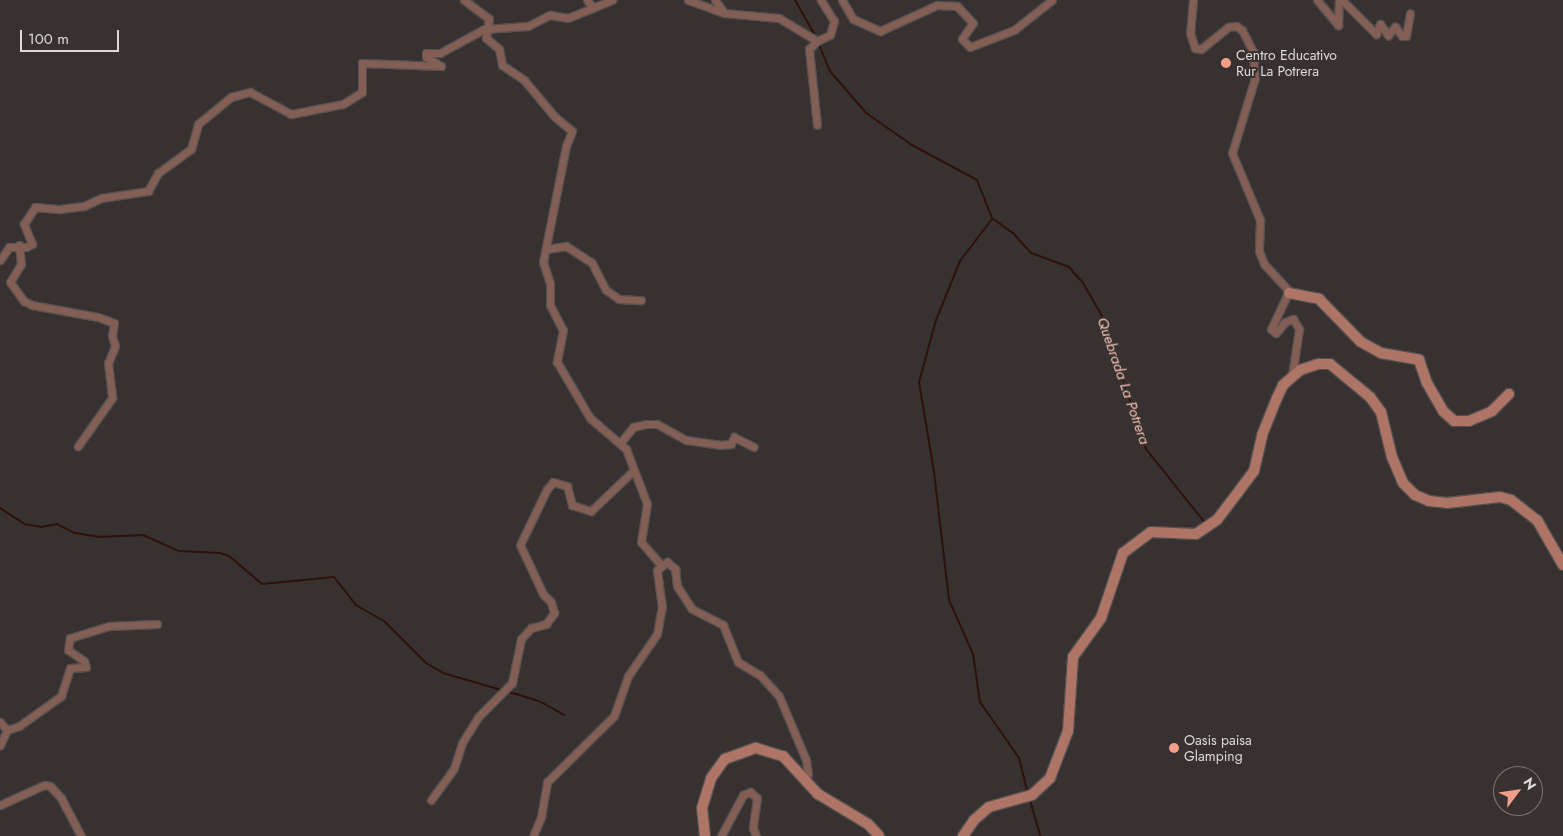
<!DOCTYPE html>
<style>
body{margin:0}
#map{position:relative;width:1563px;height:836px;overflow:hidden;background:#373231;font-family:Jost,sans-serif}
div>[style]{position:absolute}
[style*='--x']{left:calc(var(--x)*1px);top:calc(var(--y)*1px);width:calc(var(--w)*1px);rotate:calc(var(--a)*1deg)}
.stream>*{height:2px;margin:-1px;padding:0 1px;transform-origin:1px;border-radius:1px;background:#2e110a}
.roads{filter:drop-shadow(1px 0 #55504f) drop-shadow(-1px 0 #55504f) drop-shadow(0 1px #55504f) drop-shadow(0 -1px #55504f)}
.street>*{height:7px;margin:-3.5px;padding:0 3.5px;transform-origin:3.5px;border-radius:3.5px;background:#825e55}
.secondary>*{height:10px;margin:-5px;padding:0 5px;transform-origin:5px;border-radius:5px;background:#ae7567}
.dots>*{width:14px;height:14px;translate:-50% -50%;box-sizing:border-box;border:2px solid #373231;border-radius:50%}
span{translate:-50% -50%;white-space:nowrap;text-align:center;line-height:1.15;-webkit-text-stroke:4px #373231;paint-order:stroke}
.poi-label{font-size:14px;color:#dcd9d8}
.left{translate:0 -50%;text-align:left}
.water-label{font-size:15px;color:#f6c1b4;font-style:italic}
.north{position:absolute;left:1493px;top:766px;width:50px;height:50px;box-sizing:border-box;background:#373231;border:1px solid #797574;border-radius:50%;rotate:59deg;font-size:14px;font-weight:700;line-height:20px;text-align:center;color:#dcd9d8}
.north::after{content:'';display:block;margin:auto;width:18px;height:22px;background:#f49e89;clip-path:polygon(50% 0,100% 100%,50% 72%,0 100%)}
.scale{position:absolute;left:20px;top:30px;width:99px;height:22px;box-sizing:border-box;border:2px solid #dcd9d8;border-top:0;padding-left:6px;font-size:15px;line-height:18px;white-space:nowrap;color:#dcd9d8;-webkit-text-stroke:4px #373231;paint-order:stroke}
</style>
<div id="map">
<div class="stream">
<i style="--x:795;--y:0;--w:43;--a:60.4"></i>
<i style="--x:818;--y:42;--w:31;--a:68"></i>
<i style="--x:830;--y:71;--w:55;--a:49.4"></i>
<i style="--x:866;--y:113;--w:56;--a:34.8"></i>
<i style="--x:912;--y:145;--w:74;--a:28.3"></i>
<i style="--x:977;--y:180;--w:41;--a:68.5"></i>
<i style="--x:992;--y:218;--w:27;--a:36"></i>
<i style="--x:1014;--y:234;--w:25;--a:48"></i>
<i style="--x:1031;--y:253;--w:40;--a:20.2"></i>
<i style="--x:1069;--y:267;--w:21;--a:49"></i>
<i style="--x:1083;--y:283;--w:38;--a:60"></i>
<i style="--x:1102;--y:316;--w:140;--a:71.7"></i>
<i style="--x:1146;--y:449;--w:95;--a:51.4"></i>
<i style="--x:992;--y:219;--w:53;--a:127.3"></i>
<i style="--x:960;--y:261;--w:64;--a:112.1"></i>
<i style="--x:936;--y:320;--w:64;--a:105.3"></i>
<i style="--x:919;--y:382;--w:91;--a:80.5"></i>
<i style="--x:934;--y:472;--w:129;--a:83.3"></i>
<i style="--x:949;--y:600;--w:59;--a:66"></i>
<i style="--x:973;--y:654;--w:49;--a:81.7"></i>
<i style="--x:980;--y:702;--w:68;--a:55.1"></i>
<i style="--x:1019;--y:758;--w:36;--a:76"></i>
<i style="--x:0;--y:508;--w:30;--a:33"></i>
<i style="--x:25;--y:524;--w:16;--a:11"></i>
<i style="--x:41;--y:527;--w:16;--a:-11"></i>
<i style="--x:57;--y:524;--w:20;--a:27"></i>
<i style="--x:75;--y:533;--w:24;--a:9"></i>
<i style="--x:99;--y:537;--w:44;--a:-2.6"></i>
<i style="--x:143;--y:535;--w:39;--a:24"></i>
<i style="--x:179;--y:551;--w:41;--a:2.8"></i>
<i style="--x:220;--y:553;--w:9;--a:18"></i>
<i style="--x:229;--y:556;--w:43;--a:40.3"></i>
<i style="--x:262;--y:584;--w:72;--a:-5.6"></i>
<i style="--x:334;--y:577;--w:36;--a:52"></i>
<i style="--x:356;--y:605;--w:34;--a:30"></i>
<i style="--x:385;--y:622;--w:58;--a:45"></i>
<i style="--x:426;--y:663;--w:20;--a:30"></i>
<i style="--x:443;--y:673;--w:61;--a:16.1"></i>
<i style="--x:506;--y:691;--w:34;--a:17"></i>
<i style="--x:539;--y:701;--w:29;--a:29"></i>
<i style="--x:1030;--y:800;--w:37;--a:74"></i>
</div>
<div class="roads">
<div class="street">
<i style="--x:464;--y:0;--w:31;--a:37"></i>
<i style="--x:489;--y:19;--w:19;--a:99"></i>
<i style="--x:486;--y:38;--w:17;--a:40"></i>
<i style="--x:499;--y:49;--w:16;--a:79"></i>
<i style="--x:502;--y:65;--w:27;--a:34"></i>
<i style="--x:524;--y:80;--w:47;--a:50.2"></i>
<i style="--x:554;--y:116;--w:23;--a:40"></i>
<i style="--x:572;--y:131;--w:16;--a:112"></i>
<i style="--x:566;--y:146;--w:118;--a:101.2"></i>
<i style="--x:543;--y:262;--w:23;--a:72"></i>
<i style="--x:550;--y:284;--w:21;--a:90"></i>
<i style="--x:550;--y:305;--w:28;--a:63"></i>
<i style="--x:563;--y:330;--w:33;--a:101"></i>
<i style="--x:557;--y:362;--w:65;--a:59.5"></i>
<i style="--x:590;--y:418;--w:48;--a:40.7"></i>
<i style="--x:626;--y:449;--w:59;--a:69.1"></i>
<i style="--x:647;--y:504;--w:38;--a:99"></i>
<i style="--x:641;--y:542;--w:30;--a:49"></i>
<i style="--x:587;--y:0;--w:10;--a:53"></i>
<i style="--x:688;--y:0;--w:38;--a:20"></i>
<i style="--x:724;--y:13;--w:55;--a:5.2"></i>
<i style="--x:779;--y:18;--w:44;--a:31.2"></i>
<i style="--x:817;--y:41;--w:14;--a:-25"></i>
<i style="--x:830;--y:35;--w:15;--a:-74"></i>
<i style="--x:834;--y:21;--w:25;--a:-122"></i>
<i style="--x:715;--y:0;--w:16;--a:55"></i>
<i style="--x:842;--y:0;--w:22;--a:60"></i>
<i style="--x:853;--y:19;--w:30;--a:24"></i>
<i style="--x:880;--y:31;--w:63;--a:-24.5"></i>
<i style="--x:937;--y:5;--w:20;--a:3"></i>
<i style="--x:957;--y:6;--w:23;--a:47"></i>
<i style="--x:973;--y:23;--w:19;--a:125"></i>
<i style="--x:962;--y:39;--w:11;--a:45"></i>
<i style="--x:970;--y:47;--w:47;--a:-21.1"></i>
<i style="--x:1014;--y:30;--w:48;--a:-38.3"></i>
<i style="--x:1193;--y:0;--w:33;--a:95"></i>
<i style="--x:1190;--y:33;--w:16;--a:72"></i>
<i style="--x:1195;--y:48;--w:6;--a:9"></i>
<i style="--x:1201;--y:49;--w:35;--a:-39"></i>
<i style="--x:1228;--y:27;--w:8;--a:-7"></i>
<i style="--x:1236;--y:26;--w:7;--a:34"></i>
<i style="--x:1242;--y:30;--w:25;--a:63"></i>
<i style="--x:1253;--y:52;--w:26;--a:86"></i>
<i style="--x:1255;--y:78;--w:78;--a:107"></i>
<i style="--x:1232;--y:153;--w:73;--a:67.3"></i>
<i style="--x:1260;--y:220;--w:31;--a:92"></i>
<i style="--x:1259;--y:251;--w:14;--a:69"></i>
<i style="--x:1264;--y:264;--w:37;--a:47"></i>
<i style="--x:1289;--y:291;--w:42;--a:115.3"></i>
<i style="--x:1271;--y:329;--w:6;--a:39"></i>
<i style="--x:1276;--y:333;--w:14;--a:-51"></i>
<i style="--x:1285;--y:322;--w:9;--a:-21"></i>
<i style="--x:1293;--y:319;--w:12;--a:59"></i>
<i style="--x:1299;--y:329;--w:48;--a:98.5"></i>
<i style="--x:1317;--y:0;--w:33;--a:50"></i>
<i style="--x:1338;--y:25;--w:23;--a:-88"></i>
<i style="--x:1339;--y:2;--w:4;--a:-14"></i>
<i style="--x:1343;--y:1;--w:47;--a:45"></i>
<i style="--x:1376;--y:34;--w:11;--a:-68"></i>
<i style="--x:1380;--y:24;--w:14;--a:54"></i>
<i style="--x:1388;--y:35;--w:11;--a:-49"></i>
<i style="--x:1395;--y:27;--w:11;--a:52"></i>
<i style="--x:1402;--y:36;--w:4;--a:0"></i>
<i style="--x:1406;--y:36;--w:23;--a:-80"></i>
<i style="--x:817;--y:41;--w:11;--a:135"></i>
<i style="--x:809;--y:49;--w:76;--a:84"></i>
<i style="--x:19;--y:245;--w:19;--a:84"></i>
<i style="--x:21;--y:264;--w:21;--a:121"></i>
<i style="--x:10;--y:282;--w:24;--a:54"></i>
<i style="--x:24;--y:301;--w:9;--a:27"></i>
<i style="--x:32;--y:305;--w:67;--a:10.3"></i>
<i style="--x:98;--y:317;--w:17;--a:21"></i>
<i style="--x:114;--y:323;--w:13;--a:99"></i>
<i style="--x:112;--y:336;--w:10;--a:73"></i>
<i style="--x:115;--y:346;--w:18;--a:112"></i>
<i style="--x:108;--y:363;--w:35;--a:83"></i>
<i style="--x:112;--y:398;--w:59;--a:125.3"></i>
<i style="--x:547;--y:249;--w:19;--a:-9"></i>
<i style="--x:566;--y:246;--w:31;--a:33"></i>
<i style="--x:592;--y:263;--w:30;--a:63"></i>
<i style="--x:606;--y:290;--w:16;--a:35"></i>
<i style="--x:619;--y:299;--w:22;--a:3"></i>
<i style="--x:0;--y:260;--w:16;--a:-55"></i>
<i style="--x:9;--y:247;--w:17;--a:0"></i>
<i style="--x:26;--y:247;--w:7;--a:-27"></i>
<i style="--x:32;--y:244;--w:22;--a:-112"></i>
<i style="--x:24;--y:224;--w:20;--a:-57"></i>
<i style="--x:35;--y:207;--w:25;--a:5"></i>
<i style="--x:60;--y:209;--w:24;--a:-7"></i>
<i style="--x:84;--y:206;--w:19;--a:-25"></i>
<i style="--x:101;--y:198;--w:48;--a:-8.5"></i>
<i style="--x:148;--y:191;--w:21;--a:-61"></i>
<i style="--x:158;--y:173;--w:41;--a:-36"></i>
<i style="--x:191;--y:149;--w:26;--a:-74"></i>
<i style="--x:198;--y:124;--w:43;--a:-39.3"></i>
<i style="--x:231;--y:97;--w:20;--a:-15"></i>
<i style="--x:250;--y:92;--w:47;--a:28.2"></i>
<i style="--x:291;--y:114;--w:53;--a:-10.9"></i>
<i style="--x:343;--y:104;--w:22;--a:-32"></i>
<i style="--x:362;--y:92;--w:29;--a:-90"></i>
<i style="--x:362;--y:63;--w:79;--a:2.2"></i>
<i style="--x:441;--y:66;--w:17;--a:-149"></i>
<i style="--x:426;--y:57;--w:4;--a:-90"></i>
<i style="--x:426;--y:53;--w:14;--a:0"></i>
<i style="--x:440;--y:53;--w:50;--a:-28.6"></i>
<i style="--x:484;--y:29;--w:44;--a:-3.9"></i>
<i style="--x:528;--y:26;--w:25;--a:-27"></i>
<i style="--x:550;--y:15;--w:18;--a:9"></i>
<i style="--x:568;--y:18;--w:48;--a:-22.2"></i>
<i style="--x:621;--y:442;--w:19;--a:-51"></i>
<i style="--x:633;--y:427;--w:13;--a:-13"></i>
<i style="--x:646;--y:424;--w:11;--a:0"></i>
<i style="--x:657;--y:424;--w:33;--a:29"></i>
<i style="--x:686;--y:440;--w:34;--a:8"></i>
<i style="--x:720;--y:445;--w:11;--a:-5"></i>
<i style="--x:731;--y:444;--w:8;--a:-67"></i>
<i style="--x:734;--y:437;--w:22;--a:27"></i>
<i style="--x:0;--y:722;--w:11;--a:49"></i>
<i style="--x:7;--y:730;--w:17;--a:115"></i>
<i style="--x:7;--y:730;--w:13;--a:-18"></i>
<i style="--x:19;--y:726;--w:52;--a:-35.5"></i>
<i style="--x:61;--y:696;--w:29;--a:-72"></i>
<i style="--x:70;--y:668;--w:16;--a:-4"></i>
<i style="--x:86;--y:667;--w:6;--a:-108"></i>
<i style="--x:84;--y:661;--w:19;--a:-145"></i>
<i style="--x:68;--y:650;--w:12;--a:-81"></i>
<i style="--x:70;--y:638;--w:41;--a:-17.1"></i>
<i style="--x:109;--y:626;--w:48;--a:-2.4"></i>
<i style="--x:431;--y:800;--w:39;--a:-54"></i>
<i style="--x:454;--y:768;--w:26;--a:-72"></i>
<i style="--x:462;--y:743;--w:31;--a:-58"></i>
<i style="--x:478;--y:717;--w:48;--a:-45"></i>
<i style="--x:512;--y:683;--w:45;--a:-78.4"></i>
<i style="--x:521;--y:639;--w:15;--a:-48"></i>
<i style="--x:531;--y:628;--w:16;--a:-15"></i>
<i style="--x:546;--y:624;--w:14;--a:-54"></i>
<i style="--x:554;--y:613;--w:11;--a:-105"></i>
<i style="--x:551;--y:602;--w:11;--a:-135"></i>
<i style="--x:543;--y:594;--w:54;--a:-115.1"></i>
<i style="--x:520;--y:545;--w:62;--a:-64.3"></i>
<i style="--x:547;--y:489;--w:9;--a:-49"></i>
<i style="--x:553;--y:482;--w:15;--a:16"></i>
<i style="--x:567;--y:486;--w:20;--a:75"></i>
<i style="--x:572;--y:505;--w:20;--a:18"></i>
<i style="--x:591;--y:511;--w:59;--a:-43.6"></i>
<i style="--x:0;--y:805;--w:48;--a:-24.4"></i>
<i style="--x:44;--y:785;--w:6;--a:9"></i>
<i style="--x:50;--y:786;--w:16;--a:47"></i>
<i style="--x:61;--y:798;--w:43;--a:62.2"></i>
<i style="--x:533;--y:836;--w:21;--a:-67"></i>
<i style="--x:541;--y:817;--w:36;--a:-80"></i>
<i style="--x:547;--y:782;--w:94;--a:-44.6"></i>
<i style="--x:614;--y:716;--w:42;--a:-70.7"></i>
<i style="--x:628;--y:676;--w:51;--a:-55.4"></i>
<i style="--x:657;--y:634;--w:27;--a:-80"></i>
<i style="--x:662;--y:607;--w:37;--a:-98"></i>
<i style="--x:657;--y:570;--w:13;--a:-39"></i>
<i style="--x:667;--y:562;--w:11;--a:41"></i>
<i style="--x:675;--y:569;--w:17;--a:83"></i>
<i style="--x:677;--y:586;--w:27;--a:57"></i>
<i style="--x:692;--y:609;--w:35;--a:27"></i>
<i style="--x:723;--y:625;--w:40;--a:68"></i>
<i style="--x:738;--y:662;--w:26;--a:31"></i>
<i style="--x:760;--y:675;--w:28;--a:48"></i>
<i style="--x:779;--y:696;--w:69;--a:67.1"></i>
<i style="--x:806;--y:760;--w:14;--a:82"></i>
<i style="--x:808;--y:774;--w:6;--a:129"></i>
<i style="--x:721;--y:836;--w:47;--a:-61.8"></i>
<i style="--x:743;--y:795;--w:8;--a:-23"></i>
<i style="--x:750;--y:792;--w:9;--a:41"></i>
<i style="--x:757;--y:798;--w:30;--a:98"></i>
<i style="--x:753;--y:828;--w:9;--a:69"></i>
</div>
<div class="secondary">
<i style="--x:1289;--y:293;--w:31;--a:11"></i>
<i style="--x:1319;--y:299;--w:60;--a:45.7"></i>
<i style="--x:1361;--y:342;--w:23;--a:29"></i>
<i style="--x:1381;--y:353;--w:39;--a:10"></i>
<i style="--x:1419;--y:360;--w:24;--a:71"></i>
<i style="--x:1427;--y:383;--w:32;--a:60"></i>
<i style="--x:1443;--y:411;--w:15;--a:42"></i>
<i style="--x:1454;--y:421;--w:15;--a:0"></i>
<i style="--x:1469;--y:421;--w:25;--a:-23"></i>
<i style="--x:1492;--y:411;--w:24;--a:-45"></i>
<i style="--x:705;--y:836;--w:28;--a:-96"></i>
<i style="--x:702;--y:808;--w:31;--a:-73"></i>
<i style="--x:711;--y:778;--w:24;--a:-54"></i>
<i style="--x:725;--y:759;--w:33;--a:-20"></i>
<i style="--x:756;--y:748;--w:28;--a:17"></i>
<i style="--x:783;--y:756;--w:52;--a:47.4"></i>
<i style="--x:818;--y:794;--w:58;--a:31"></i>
<i style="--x:868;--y:824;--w:16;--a:47"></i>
<i style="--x:963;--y:836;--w:19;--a:-55"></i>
<i style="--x:974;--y:820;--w:20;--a:-41"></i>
<i style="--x:989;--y:807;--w:45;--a:-15.6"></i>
<i style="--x:1032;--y:795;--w:25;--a:-43"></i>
<i style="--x:1050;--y:778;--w:50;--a:-69"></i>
<i style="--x:1068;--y:731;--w:74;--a:-86.1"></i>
<i style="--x:1073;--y:657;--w:48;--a:-54.3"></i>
<i style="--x:1101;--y:618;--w:69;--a:-71.3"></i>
<i style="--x:1123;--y:553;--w:35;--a:-37"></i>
<i style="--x:1151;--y:532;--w:45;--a:2.5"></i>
<i style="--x:1196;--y:534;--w:25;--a:-34"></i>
<i style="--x:1217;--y:520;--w:61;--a:-52.9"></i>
<i style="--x:1254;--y:471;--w:37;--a:-77"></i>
<i style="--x:1262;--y:435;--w:40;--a:-68"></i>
<i style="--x:1277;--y:398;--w:14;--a:-65"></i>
<i style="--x:1283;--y:385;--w:23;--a:-41"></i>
<i style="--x:1300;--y:370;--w:20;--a:-18"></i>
<i style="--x:1319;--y:364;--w:11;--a:0"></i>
<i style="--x:1330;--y:364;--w:52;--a:39.5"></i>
<i style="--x:1370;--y:397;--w:19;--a:54"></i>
<i style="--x:1381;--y:412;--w:46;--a:76.3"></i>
<i style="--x:1392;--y:457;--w:28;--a:67"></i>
<i style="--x:1403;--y:483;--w:17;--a:45"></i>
<i style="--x:1415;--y:495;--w:15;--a:23"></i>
<i style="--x:1429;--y:501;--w:18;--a:6"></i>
<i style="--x:1447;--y:503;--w:53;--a:-6.5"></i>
<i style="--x:1500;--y:497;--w:11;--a:15"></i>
<i style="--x:1511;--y:500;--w:33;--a:38"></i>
<i style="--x:1537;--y:520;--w:52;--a:60"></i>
</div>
</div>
<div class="dots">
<i style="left:1226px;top:63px;background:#f49e89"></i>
<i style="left:1174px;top:748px;background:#f49e89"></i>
</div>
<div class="poi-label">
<span class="left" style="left:1236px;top:63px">Centro Educativo<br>Rur La Potrera</span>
<span class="left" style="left:1184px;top:748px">Oasis paisa<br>Glamping</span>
</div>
<div class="water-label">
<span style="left:1123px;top:381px;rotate:71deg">Quebrada La Potrera</span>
</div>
<div class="north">N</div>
<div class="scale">100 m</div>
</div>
